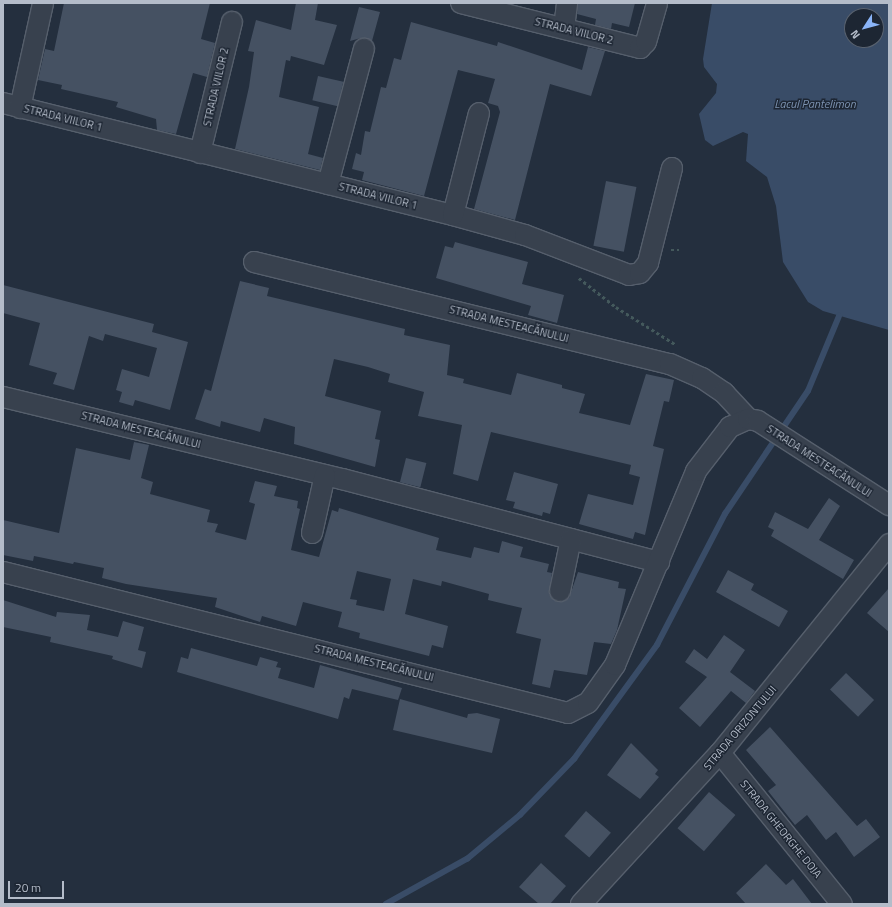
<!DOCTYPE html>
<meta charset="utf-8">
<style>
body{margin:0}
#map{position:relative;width:892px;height:907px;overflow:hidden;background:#242f3e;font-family:"Titillium Web",sans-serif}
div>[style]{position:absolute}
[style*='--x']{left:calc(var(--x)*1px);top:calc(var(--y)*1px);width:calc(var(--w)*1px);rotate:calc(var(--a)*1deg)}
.water>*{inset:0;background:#394c67}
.stream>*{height:5.5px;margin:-2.75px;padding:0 2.75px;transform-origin:2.75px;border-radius:2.75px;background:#394c67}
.building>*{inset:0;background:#455162;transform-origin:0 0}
.path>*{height:2.5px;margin-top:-1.25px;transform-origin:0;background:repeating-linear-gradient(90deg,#44595c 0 3px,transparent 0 6px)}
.roads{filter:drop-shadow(1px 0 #565f6c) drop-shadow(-1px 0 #565f6c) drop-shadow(0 1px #565f6c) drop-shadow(0 -1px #565f6c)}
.street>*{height:20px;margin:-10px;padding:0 10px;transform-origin:10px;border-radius:10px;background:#38414e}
span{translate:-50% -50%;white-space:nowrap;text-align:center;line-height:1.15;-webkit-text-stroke:3px #1d2633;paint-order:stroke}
.street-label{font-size:11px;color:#b4bcc9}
.water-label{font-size:12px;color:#7c92b1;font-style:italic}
.frame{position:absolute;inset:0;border:4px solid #b4bcc9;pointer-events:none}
.north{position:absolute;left:844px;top:8px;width:40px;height:40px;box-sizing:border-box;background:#1d2633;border:1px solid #59626f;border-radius:50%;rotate:234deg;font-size:11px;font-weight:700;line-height:16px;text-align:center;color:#b4bcc9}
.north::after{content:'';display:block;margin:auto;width:14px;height:18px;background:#8ab4f8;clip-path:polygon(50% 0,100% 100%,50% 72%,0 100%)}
.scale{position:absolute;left:8px;top:881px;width:56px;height:18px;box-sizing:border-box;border:2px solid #b4bcc9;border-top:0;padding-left:5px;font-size:12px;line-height:14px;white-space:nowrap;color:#b4bcc9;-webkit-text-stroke:3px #1d2633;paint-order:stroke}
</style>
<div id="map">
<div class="water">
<i style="clip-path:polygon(evenodd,712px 3px,889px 3px,889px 330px,823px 311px,808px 302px,783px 262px,776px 206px,767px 177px,746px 161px,748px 134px,743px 132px,713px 146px,705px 140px,699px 114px,716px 93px,717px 84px,704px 67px,703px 59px,712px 3px,852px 16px,876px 16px,876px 40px,852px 40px,852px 16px)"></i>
</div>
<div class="stream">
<i style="--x:386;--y:904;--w:93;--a:-29.1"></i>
<i style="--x:467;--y:859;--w:69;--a:-39.7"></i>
<i style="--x:520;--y:815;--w:78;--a:-46"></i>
<i style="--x:574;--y:759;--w:141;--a:-53.9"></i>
<i style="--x:657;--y:645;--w:148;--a:-62.6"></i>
<i style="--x:725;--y:514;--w:148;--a:-56"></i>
<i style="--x:808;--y:391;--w:81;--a:-67.5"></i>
</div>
<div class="building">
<i style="clip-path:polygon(64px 3px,210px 3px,201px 39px,215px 43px,207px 77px,193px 73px,176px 134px,157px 130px,156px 119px,116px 107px,118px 102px,61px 89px,62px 85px,38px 80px,45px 49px,54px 51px)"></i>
<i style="clip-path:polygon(296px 3px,318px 3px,315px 20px,337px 25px,324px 65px,291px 56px,290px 61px,286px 60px,279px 97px,319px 107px,308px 154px,323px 158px,320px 170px,235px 149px,249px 87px,254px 52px,248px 51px,256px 20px,291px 30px)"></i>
<i style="clip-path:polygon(578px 3px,635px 3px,629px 27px,612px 23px,611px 29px,595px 25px,596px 19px,577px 14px)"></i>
<i style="clip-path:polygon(359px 7px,380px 12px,372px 41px,361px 38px,350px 41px)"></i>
<i style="clip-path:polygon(411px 22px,497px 46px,498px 42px,582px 70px,588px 47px,605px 51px,591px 96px,550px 84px,515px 220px,474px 209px,500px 112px,498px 106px,488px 103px,495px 79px,458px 70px,424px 196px,362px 180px,364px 172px,352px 169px,356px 153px,361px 155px,365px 131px,370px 132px,381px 87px,386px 88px,394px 58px,401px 60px)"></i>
<i style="left:318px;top:76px;width:26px;height:25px;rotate:13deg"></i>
<i style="left:606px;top:181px;width:31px;height:66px;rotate:11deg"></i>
<i style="clip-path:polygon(455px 242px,528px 262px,522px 284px,564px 295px,557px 323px,528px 315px,531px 306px,436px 278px,445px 246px,453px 248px)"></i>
<i style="clip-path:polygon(240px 281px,269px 288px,267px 296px,405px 329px,404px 335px,450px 345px,447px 375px,464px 379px,463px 383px,511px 395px,517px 373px,562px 385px,562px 388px,585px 394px,579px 413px,630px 425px,646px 374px,674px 380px,669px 402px,664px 401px,653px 446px,664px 449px,645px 535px,635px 532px,633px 539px,579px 524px,588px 494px,633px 505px,640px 477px,629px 474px,631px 465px,491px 432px,478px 481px,453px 474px,462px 425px,418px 416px,424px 392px,388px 382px,390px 374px,368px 367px,334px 359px,325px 396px,381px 411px,375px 439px,380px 440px,375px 467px,294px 444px,295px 427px,264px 418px,260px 432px,221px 421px,220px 427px,195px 419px,205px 389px,211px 391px)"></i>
<i style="clip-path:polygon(3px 285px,154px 324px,152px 332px,188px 342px,170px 410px,135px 400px,133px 406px,119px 402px,122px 392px,116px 390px,122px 369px,149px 377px,157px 348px,105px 334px,103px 341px,89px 336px,74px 390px,53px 384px,57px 373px,29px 365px,40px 323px,3px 313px)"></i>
<i style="clip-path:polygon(evenodd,134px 442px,149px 445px,141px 478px,153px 482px,150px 494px,210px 510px,207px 522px,218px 524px,215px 532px,246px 540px,255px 504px,249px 502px,255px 481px,277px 486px,274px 496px,298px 501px,297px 508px,300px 509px,291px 550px,319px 557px,332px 510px,338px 512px,339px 508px,439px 538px,436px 550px,471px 558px,474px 547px,499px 553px,502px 541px,523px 547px,520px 557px,549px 564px,547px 572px,552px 573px,549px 594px,557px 602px,569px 598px,578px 572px,619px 582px,618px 588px,626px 589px,617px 630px,611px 644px,594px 642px,587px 675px,554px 670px,550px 688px,532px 684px,541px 639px,516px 633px,522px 608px,488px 600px,489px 594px,442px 581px,441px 586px,413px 579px,405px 614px,448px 626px,443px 648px,432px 645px,429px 656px,359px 638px,360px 633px,338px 627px,342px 612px,303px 602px,296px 626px,262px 616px,260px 622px,215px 607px,217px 598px,126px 584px,102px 578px,104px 568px,74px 562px,73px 564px,34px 556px,33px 561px,3px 555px,3px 520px,59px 533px,76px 448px,130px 460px,134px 442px,357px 571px,391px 579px,384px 611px,356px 605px,357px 600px,350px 599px,357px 571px)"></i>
<i style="left:406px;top:458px;width:21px;height:25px;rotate:14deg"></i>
<i style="clip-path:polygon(514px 472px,558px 484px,550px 514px,543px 512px,542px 516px,513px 508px,515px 502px,506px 500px)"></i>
<i style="clip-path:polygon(829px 498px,840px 506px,819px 540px,854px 560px,843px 579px,771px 536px,774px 530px,768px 527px,775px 512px,808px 529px)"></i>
<i style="clip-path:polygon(728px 570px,754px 584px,751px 590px,788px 611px,779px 627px,716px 592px)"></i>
<i style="clip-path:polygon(889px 588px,889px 632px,867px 613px)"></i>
<i style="clip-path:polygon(3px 600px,56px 617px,57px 612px,90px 615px,87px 630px,118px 637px,123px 621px,144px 627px,138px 650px,146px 652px,142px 668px,112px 659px,113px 656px,50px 642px,51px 637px,3px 627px)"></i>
<i style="clip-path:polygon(724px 635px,745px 650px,730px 672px,755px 691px,746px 703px,731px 691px,700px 727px,679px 708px,707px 677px,685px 662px,694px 649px,707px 659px)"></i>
<i style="clip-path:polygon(191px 648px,257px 666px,260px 657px,278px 662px,276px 667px,281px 668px,278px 678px,314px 688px,320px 665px,402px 688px,398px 700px,352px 689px,349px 699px,344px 697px,338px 719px,177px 672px,181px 657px,188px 659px)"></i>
<i style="left:846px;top:673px;width:39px;height:23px;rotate:44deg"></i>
<i style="clip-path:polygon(400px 699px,467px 718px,468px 714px,477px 713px,500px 719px,492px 753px,393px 730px)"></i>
<i style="clip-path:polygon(770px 727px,857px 826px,866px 819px,880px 837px,854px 857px,836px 832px,826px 840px,807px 815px,795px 825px,768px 791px,776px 785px,746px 750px)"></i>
<i style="clip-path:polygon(631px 743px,658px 770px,655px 774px,659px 777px,640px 799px,607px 775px)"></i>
<i style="left:709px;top:792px;width:35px;height:48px;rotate:41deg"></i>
<i style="left:586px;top:811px;width:33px;height:33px;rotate:41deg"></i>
<i style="clip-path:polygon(541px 863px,566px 886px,550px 904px,539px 904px,519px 887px)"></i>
<i style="clip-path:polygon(766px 864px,786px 885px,793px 879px,812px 904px,746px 904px,736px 893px)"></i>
</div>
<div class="path">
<i style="--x:671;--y:250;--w:8;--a:0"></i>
<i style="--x:579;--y:278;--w:47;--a:38.1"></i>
<i style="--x:616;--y:307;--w:70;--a:32.1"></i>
</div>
<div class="roads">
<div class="street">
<i style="--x:461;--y:3;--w:185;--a:14.1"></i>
<i style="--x:640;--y:48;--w:8;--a:-45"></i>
<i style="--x:646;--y:42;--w:40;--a:-74"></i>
<i style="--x:564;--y:28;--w:25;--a:-83"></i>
<i style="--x:3;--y:103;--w:464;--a:14"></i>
<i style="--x:453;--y:215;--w:75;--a:15.5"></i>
<i style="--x:525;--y:235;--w:111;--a:21"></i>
<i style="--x:629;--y:275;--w:11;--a:-10"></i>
<i style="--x:640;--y:273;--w:13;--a:-51"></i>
<i style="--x:648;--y:263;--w:98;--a:-75.8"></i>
<i style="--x:20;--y:108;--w:107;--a:-77.6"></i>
<i style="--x:200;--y:153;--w:135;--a:-76.3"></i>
<i style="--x:328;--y:184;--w:140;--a:-75.1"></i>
<i style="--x:453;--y:215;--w:105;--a:-75.7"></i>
<i style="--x:254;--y:262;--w:428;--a:13.8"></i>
<i style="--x:670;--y:364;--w:35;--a:24"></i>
<i style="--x:702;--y:378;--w:27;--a:34"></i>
<i style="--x:724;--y:393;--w:35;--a:47"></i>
<i style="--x:3;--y:397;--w:349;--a:13.6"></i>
<i style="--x:342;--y:479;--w:328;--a:14.7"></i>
<i style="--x:312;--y:533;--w:59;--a:-77.4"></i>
<i style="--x:3;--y:572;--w:582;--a:14.01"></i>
<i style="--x:568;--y:713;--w:22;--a:-27"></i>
<i style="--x:588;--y:703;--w:47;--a:-54.6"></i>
<i style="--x:615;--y:665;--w:210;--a:-67.3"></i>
<i style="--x:696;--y:471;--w:56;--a:-52.3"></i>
<i style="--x:730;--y:427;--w:20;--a:-24"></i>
<i style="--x:748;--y:419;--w:10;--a:11"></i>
<i style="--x:758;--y:421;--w:156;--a:32.7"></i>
<i style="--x:560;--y:591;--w:53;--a:-78.1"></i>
<i style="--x:720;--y:753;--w:194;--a:51.1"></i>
<i style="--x:581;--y:904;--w:205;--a:-47.4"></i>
<i style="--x:720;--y:753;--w:269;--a:-51"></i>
</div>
</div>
<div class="street-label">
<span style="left:574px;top:31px;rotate:14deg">STRADA VIILOR 2</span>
<span style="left:216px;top:87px;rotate:-77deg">STRADA VIILOR 2</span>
<span style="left:63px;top:118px;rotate:14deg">STRADA VIILOR 1</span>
<span style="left:378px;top:196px;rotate:14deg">STRADA VIILOR 1</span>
<span style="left:509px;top:324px;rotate:14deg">STRADA MESTEACĂNULUI</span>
<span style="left:141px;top:430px;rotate:14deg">STRADA MESTEACĂNULUI</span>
<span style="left:819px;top:461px;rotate:33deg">STRADA MESTEACĂNULUI</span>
<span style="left:374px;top:663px;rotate:14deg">STRADA MESTEACĂNULUI</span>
<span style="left:740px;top:728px;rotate:-50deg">STRADA ORIZONTULUI</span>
<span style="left:781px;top:829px;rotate:51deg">STRADA GHEORGHE DOJA</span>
</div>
<div class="water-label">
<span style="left:815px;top:104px">Lacul Pantelimon</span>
</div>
<div class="frame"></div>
<div class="north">N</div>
<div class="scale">20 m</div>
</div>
